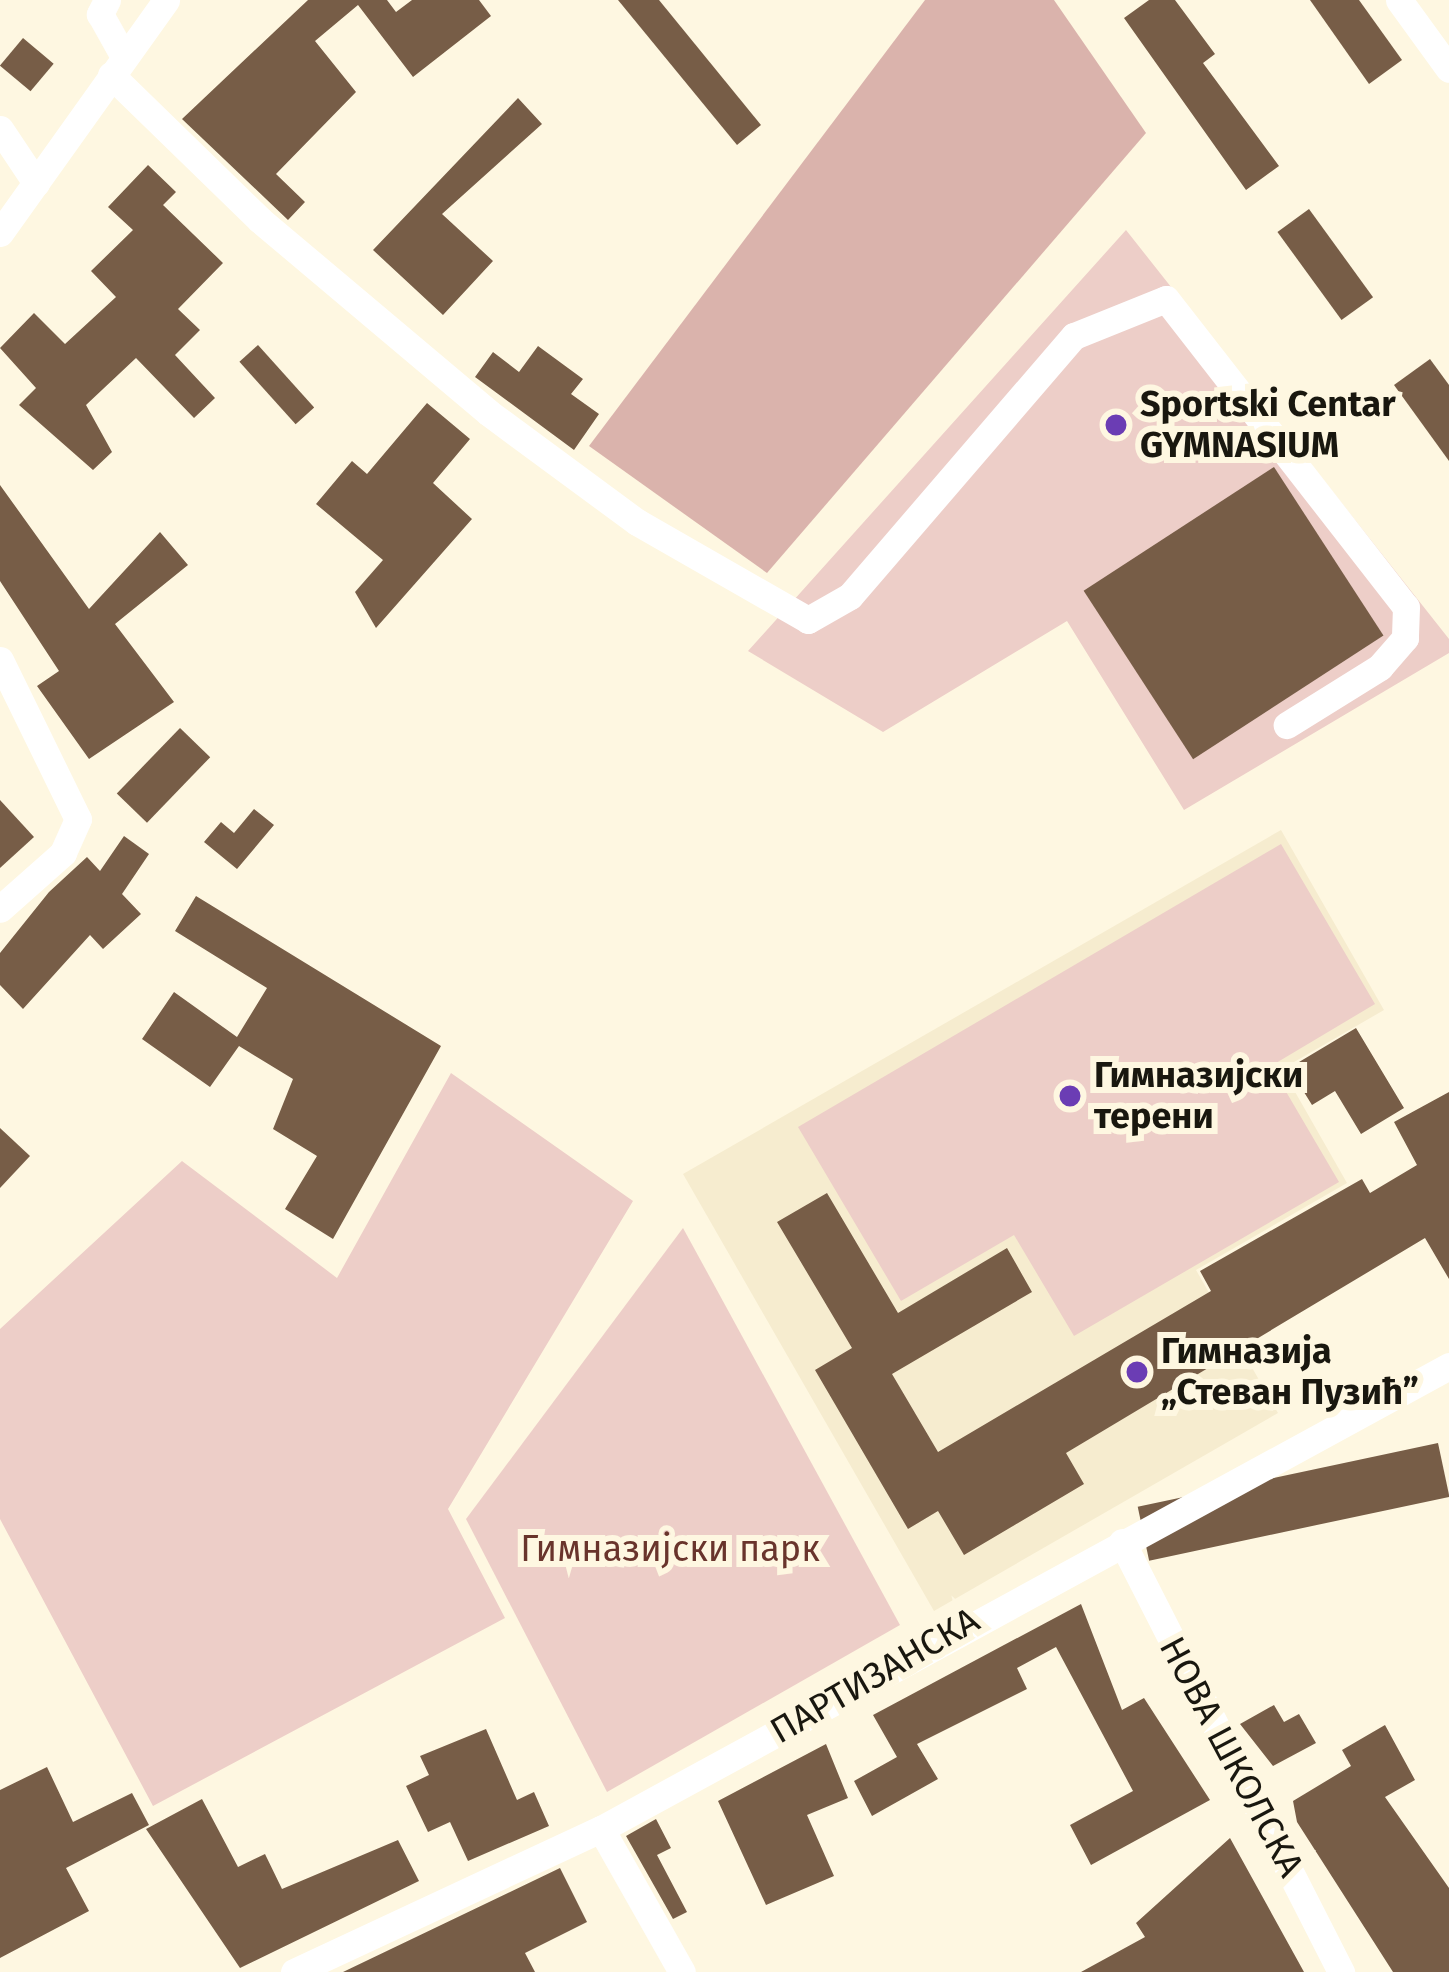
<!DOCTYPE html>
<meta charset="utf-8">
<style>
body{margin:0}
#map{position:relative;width:1449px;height:1972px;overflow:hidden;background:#fef7e1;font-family:"Fira Sans",sans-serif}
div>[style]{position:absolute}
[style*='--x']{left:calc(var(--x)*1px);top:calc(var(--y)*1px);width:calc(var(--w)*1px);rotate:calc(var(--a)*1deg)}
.built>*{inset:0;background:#f6eccf}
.green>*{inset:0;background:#edcec8}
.forest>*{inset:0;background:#dab3ac}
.building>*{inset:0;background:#775d47;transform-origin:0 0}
.minor>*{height:27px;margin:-13.5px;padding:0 13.5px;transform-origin:13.5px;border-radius:13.5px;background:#fff}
.dots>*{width:33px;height:33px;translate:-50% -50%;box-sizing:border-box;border:6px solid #fef7e1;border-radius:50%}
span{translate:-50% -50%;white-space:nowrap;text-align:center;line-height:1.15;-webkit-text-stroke:12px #fef7e1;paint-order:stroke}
.poi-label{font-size:36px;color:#19170f;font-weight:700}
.left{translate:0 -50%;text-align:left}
.park-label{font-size:36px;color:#69342c}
.street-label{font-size:36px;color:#19170f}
</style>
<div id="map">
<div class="built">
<i style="clip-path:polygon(1281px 830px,1384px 1010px,1282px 1069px,1347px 1183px,1196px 1270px,1278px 1413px,934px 1611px,683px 1174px)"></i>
</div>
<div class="green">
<i style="clip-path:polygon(1126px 230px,1449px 639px,1449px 653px,1184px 810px,1067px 621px,883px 732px,748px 651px)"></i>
<i style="clip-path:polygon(1281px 844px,1375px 1004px,1271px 1066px,1339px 1182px,1074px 1336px,1014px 1235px,901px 1301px,798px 1127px)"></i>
<i style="clip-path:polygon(451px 1073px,633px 1201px,448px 1509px,505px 1618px,153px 1806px,0 1519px,0 1329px,182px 1161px,337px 1278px)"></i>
<i style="clip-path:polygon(683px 1228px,900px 1625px,607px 1792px,466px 1519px)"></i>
</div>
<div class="forest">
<i style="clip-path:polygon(925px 0,1054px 0,1146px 133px,767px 573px,589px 446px)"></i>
</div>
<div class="building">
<i style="clip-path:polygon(308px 0,387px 0,396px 12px,412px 0,479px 0,491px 16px,413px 77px,358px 5px,315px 41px,356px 92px,276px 174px,305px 202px,288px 220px,182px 119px)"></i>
<i style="clip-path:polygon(618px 0,659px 0,761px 125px,737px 145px)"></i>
<i style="clip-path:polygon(1149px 0,1175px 0,1215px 54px,1203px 63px,1279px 166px,1246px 190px,1124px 18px)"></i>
<i style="clip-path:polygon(1310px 0,1359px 0,1402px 60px,1369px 84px)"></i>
<i style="left:23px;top:38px;width:40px;height:36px;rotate:40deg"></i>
<i style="clip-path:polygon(518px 98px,542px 124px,442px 214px,493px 261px,443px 315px,373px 250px)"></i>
<i style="clip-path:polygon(148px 165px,176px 192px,163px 205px,223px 263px,178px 309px,200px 330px,175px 355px,215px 398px,194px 418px,136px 358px,86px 405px,112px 452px,93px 470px,19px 405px,36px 388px,0 348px,34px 313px,65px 344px,116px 297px,91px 271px,133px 230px,108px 207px)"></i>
<i style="left:1309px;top:209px;width:109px;height:39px;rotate:54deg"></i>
<i style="left:258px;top:345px;width:84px;height:25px;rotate:48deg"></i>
<i style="clip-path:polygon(538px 346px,583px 379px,571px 394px,599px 414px,574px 450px,475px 377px,493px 352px,519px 372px)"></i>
<i style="clip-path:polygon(1430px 359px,1449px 385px,1449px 461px,1394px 385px)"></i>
<i style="clip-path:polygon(427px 403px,470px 439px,433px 483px,472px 519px,376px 628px,355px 592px,383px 560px,316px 504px,352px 461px,367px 474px)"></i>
<i style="left:1274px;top:467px;width:201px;height:227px;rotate:57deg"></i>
<i style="clip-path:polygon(0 485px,89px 609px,160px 532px,188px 565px,115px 624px,174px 702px,89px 759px,37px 686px,59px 671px,0 581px)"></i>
<i style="left:180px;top:728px;width:42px;height:91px;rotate:44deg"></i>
<i style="clip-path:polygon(0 800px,34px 837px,0 868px)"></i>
<i style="clip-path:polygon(254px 809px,274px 825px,237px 869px,204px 842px,221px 822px,234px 833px)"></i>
<i style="clip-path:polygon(124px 836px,149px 854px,122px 894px,141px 914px,103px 949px,90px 935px,23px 1009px,0 985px,0 953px,49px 892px,87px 857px,100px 871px)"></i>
<i style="clip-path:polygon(196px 896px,441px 1046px,333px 1239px,285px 1209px,317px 1156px,273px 1129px,293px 1079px,239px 1046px,210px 1087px,142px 1039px,174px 992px,237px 1037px,267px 988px,175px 931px)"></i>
<i style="clip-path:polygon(1356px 1028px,1404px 1108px,1361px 1134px,1335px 1091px,1312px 1105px,1289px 1068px)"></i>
<i style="clip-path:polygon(1449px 1092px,1449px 1279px,1425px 1238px,1066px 1453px,1084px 1484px,964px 1555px,938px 1511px,908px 1529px,815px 1370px,852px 1348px,777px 1222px,827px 1193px,898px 1313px,1007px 1248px,1032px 1292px,892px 1374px,938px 1452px,1211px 1291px,1200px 1271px,1362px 1179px,1370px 1193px,1417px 1165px,1394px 1122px)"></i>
<i style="clip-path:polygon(0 1128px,30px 1156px,0 1188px)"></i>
<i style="left:1438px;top:1443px;width:55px;height:307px;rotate:78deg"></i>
<i style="clip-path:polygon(1081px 1604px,1122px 1710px,1144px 1698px,1210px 1800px,1091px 1865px,1070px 1825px,1133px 1791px,1056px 1647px,1017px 1668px,1027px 1689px,917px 1744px,938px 1779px,872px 1816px,854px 1781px,897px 1757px,873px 1715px)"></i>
<i style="clip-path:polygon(1274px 1705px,1284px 1722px,1299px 1714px,1316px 1743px,1273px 1766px,1240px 1724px)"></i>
<i style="clip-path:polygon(1385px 1725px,1415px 1780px,1385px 1797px,1449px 1888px,1449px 1972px,1393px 1972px,1297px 1822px,1293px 1801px,1351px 1766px,1342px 1750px)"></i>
<i style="clip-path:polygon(486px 1729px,517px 1800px,534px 1792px,549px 1826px,468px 1861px,450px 1822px,428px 1832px,406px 1786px,429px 1775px,420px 1756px)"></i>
<i style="clip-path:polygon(826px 1744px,848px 1798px,807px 1815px,834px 1876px,766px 1905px,718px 1801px)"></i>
<i style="clip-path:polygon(47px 1767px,73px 1822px,132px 1793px,149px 1825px,66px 1868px,89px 1911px,0 1958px,0 1790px)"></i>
<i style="clip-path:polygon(202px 1799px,238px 1867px,265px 1854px,282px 1889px,398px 1840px,419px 1881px,240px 1968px,146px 1829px)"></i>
<i style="clip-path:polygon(656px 1819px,671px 1848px,657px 1855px,687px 1912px,673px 1919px,626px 1836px)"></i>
<i style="clip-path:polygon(1230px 1838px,1304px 1972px,1081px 1972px,1145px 1937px,1136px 1923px)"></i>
<i style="clip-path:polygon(560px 1868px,587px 1922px,525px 1953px,535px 1972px,343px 1972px)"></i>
</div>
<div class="minor">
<i style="--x:107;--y:0;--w:16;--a:117"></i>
<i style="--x:100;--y:14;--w:49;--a:60.8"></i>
<i style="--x:1399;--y:0;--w:85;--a:54.1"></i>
<i style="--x:111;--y:75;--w:208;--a:44.2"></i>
<i style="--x:260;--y:220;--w:299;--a:40.1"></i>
<i style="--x:489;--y:413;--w:184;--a:36.4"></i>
<i style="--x:637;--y:522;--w:197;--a:29.8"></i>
<i style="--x:808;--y:620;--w:48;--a:-29.7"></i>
<i style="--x:850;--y:596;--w:343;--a:-49.3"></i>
<i style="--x:1074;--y:336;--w:99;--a:-21.9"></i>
<i style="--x:1166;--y:299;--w:390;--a:52.1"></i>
<i style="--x:1406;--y:607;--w:31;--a:92"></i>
<i style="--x:1405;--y:638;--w:38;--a:131"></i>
<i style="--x:1380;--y:667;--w:110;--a:148.1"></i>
<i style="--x:0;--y:129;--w:65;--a:56.3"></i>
<i style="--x:0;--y:233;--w:286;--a:-54.5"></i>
<i style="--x:0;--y:660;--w:177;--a:63.9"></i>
<i style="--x:78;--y:819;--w:37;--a:114"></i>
<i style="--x:63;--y:853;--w:84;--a:138.4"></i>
<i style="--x:1122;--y:1542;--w:483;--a:63"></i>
<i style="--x:601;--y:1829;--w:164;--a:60.5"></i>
<i style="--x:294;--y:1972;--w:339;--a:-25"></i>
<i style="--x:601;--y:1829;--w:966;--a:-28.63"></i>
</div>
<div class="dots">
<i style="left:1116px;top:425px;background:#6b3db4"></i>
<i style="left:1070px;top:1096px;background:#6b3db4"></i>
<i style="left:1137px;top:1372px;background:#6b3db4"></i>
</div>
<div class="poi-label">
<span class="left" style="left:1140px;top:425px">Sportski Centar<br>GYMNASIUM</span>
<span class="left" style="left:1094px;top:1096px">Гимназијски<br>терени</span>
<span class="left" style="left:1161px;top:1372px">Гимназија<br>„Стеван Пузић”</span>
</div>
<div class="park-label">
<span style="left:670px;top:1550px">Гимназијски парк</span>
</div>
<div class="street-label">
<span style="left:875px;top:1676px;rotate:-30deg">ПАРТИЗАНСКА</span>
<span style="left:1231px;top:1757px;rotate:62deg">НОВА ШКОЛСКА</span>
</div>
</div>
